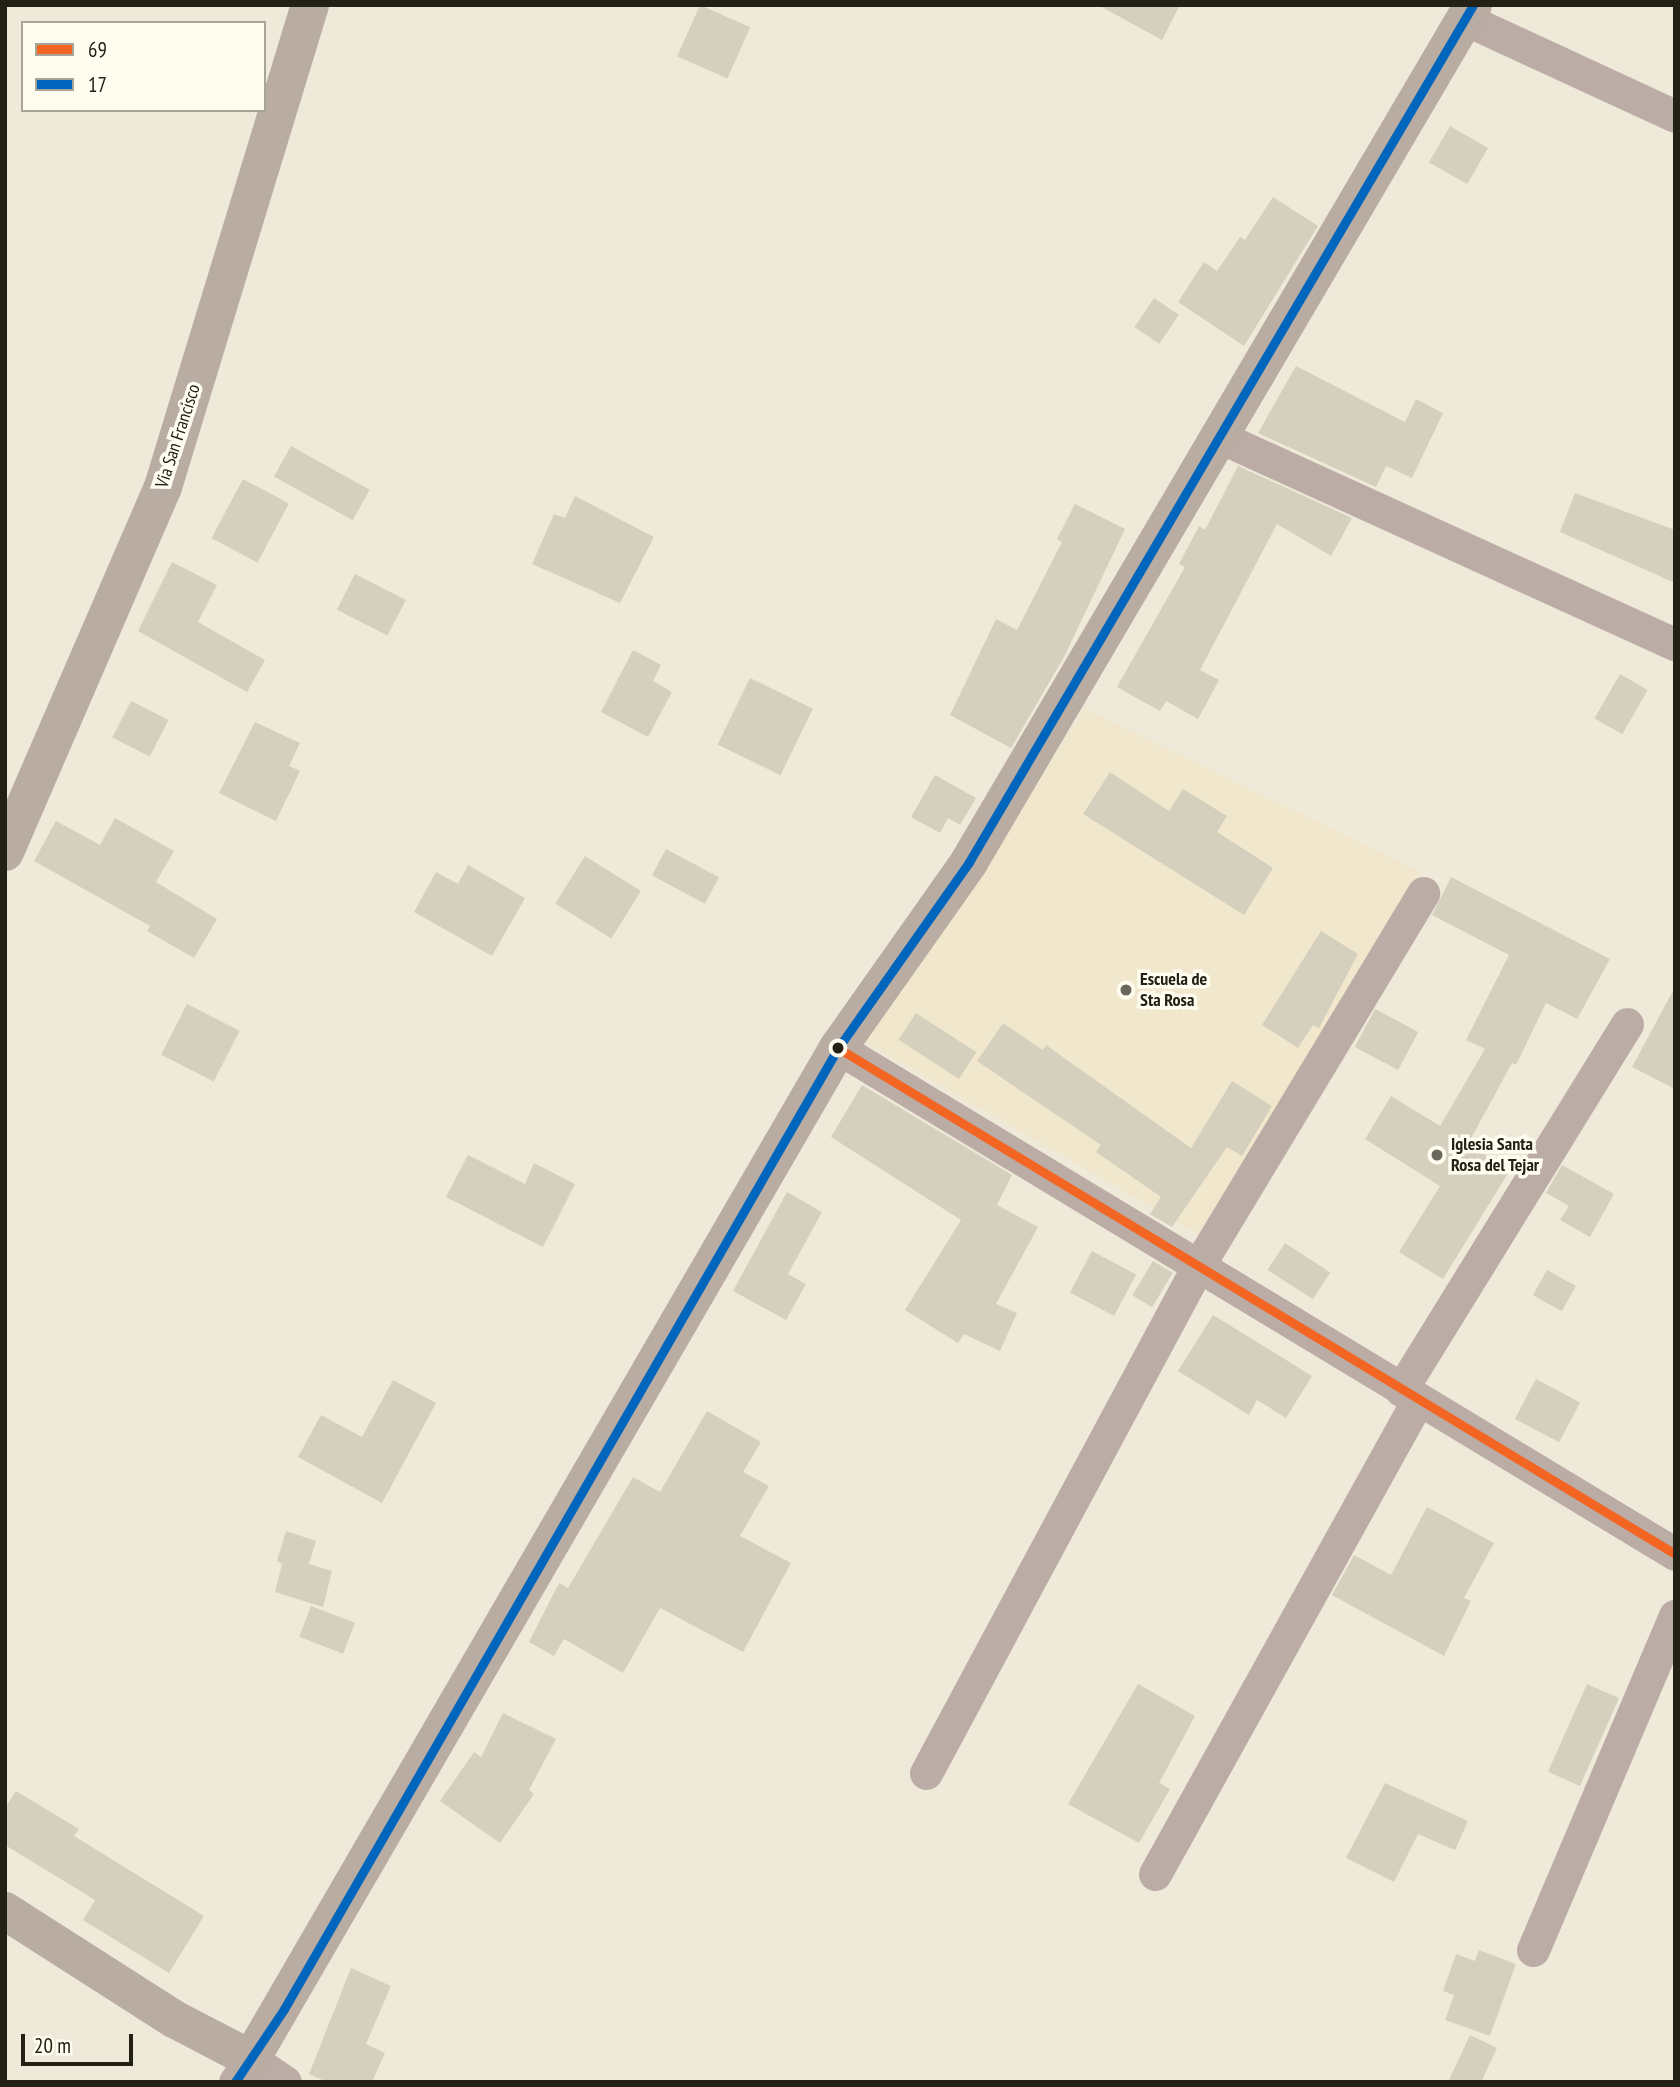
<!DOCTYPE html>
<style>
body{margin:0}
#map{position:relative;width:1680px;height:2087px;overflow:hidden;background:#eee9d9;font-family:"PT Sans Narrow",sans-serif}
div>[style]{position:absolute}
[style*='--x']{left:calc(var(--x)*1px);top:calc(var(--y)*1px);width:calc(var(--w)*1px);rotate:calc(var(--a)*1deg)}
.built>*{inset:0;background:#f0e7cc}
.building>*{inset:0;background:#d5d0be;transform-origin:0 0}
.street>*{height:33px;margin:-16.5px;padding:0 16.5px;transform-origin:16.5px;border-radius:16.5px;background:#bbada6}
.secondary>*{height:38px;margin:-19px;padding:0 19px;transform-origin:19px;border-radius:19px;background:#b9aca2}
.bus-1>*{height:9px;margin:-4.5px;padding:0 4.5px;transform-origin:4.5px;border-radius:4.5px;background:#f26522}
.bus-2>*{height:9px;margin:-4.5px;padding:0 4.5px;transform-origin:4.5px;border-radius:4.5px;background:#0065bd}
.dots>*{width:19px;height:19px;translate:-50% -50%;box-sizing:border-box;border:4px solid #fffcf0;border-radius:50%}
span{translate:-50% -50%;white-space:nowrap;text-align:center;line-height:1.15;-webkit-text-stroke:7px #fffcf0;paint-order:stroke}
.street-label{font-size:18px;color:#232015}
.poi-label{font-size:18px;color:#232015;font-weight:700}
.left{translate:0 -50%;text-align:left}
.frame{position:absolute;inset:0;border:7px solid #232015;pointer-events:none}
.legend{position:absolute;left:21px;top:21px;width:245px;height:91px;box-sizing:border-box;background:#fffcf0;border:2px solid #a7a498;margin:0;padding:9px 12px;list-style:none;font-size:21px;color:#232015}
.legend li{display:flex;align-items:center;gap:14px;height:35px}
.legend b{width:35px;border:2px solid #a7a498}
.scale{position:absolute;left:21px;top:2034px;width:112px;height:32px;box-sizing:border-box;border:4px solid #232015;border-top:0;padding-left:9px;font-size:21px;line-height:24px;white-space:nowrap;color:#232015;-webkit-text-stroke:5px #fffcf0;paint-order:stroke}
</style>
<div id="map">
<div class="built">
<i style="clip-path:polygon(1085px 708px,1420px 872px,1207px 1239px,864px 1041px,936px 940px)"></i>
</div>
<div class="building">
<i style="left:700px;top:5px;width:55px;height:56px;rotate:24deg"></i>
<i style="clip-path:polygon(1098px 5px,1180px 5px,1162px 40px)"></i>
<i style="left:1450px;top:126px;width:44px;height:42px;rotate:30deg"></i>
<i style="clip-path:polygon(1273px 197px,1318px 226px,1244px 346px,1178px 302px,1204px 262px,1217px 271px,1240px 237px,1245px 240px)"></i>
<i style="left:1154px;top:298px;width:30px;height:35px;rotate:34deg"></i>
<i style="clip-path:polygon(1296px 366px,1405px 422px,1416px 399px,1443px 413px,1412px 478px,1386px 466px,1376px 487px,1258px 433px)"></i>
<i style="left:291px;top:446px;width:90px;height:35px;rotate:29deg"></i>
<i style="clip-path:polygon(1238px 466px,1352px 518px,1331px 556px,1277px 524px,1200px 670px,1219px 680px,1198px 719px,1166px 701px,1160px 711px,1117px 687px,1185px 567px,1179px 564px,1199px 526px,1205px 530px)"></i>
<i style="left:243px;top:479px;width:52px;height:67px;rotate:28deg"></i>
<i style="clip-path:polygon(1575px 493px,1675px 530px,1675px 583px,1560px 532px)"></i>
<i style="clip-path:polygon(575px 496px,654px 537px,620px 603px,532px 564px,554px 514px,565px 518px)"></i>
<i style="clip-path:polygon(1075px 504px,1125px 529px,1064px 657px,1011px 748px,950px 715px,996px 619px,1017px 630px,1062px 542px,1057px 539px)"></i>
<i style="clip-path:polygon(172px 562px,217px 585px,198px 622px,265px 660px,247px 692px,138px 631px)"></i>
<i style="left:355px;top:574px;width:57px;height:40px;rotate:27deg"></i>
<i style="clip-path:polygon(633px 650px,661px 665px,653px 681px,672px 692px,648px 737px,601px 712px)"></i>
<i style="left:1620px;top:674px;width:32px;height:51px;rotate:30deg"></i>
<i style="left:750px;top:678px;width:70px;height:74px;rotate:26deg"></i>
<i style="left:131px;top:701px;width:42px;height:41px;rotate:27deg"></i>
<i style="clip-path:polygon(255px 722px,300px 743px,289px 766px,300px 771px,276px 821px,219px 793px)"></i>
<i style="clip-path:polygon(1110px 772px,1169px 811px,1183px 789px,1227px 816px,1217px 832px,1273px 868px,1244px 915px,1083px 814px)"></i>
<i style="clip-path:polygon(935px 775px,976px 798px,960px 825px,948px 818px,940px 833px,911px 817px)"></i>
<i style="clip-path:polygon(115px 818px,174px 851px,156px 882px,217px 919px,194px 958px,147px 931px,150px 926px,34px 861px,56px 821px,100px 845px)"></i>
<i style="left:666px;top:849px;width:60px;height:30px;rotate:28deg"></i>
<i style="left:585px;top:856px;width:66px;height:56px;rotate:32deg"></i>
<i style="clip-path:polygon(468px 865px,525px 898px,492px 956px,414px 912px,436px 872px,458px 884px)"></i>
<i style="clip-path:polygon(1451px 877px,1610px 959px,1577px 1019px,1546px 1003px,1516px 1065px,1512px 1063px,1468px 1144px,1510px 1170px,1443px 1279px,1399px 1252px,1440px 1186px,1365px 1139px,1391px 1096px,1440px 1126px,1485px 1049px,1466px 1040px,1509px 955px,1432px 915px)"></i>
<i style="clip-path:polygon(1321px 931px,1358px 954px,1319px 1028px,1313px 1025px,1298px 1048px,1262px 1025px)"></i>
<i style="clip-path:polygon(1675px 987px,1675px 1089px,1632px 1067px)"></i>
<i style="left:187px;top:1004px;width:59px;height:57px;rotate:27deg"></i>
<i style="left:1375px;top:1009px;width:49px;height:43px;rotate:28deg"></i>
<i style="left:916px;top:1013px;width:72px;height:32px;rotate:33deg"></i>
<i style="clip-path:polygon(1003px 1023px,1043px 1050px,1046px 1045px,1191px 1148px,1232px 1081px,1272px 1106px,1242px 1156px,1227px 1147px,1172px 1227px,1150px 1214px,1161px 1197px,1096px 1152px,1101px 1145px,977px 1061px)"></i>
<i style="clip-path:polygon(862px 1085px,1012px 1175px,997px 1205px,1038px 1227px,996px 1304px,1017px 1313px,1000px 1351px,964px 1334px,958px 1343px,905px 1310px,961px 1220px,831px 1137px)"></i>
<i style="clip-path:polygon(468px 1155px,525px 1184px,534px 1163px,575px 1184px,543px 1247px,446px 1197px)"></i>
<i style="clip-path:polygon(1562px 1165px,1614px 1194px,1590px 1237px,1560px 1220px,1569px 1206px,1546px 1193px)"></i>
<i style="clip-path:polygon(787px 1192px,822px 1212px,788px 1274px,806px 1284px,786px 1320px,733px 1291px)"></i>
<i style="left:1285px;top:1243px;width:54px;height:32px;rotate:33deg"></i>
<i style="left:1092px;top:1251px;width:50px;height:47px;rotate:28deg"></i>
<i style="left:1153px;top:1261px;width:23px;height:40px;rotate:31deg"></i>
<i style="left:1547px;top:1270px;width:33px;height:29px;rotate:29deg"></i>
<i style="clip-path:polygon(1213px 1315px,1312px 1376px,1286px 1418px,1257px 1400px,1249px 1415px,1178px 1371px)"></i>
<i style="left:1536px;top:1379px;width:50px;height:45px;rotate:28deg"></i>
<i style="clip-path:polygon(393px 1380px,436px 1403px,382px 1503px,298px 1457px,321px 1415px,362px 1437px)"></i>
<i style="clip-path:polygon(707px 1411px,761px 1442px,743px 1472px,769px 1486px,740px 1536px,791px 1563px,743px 1652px,660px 1608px,623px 1673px,564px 1639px,554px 1656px,529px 1642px,559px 1583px,568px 1588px,633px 1477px,660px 1492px)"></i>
<i style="clip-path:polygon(1427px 1507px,1494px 1543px,1464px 1598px,1471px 1601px,1444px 1656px,1332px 1595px,1354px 1555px,1391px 1575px)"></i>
<i style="clip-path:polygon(286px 1531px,316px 1541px,309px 1564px,332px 1571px,323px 1607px,275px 1592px,282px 1564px,277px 1561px)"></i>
<i style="left:311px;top:1606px;width:47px;height:33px;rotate:21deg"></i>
<i style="clip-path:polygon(1138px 1684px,1195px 1716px,1159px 1783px,1170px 1789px,1139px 1843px,1068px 1804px)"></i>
<i style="left:1587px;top:1684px;width:35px;height:96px;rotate:24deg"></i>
<i style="clip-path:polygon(503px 1713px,556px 1739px,529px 1790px,534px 1794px,500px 1843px,440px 1801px,474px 1752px,481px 1757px)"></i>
<i style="clip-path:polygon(1385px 1783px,1468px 1821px,1455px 1850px,1418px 1834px,1394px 1882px,1346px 1858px)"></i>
<i style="clip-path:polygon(16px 1791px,79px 1829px,74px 1836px,204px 1916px,169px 1973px,83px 1920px,95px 1900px,5px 1845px,5px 1808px)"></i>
<i style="clip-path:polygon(1479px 1950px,1516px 1964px,1490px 2036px,1445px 2020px,1454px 1995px,1443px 1991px,1456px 1954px,1475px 1961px)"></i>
<i style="clip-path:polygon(351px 1968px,391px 1986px,366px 2044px,385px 2053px,372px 2082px,327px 2082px,309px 2074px)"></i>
<i style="clip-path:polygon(1470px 2035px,1497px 2048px,1481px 2082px,1448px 2082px)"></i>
</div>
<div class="street">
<i style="--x:1465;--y:19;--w:231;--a:24.8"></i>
<i style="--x:1222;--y:438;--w:498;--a:24.5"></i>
<i style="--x:838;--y:1048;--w:978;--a:31.15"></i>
<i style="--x:1401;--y:1390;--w:430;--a:-58.3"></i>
<i style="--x:926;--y:1773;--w:573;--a:-61.78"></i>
<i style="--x:1197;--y:1268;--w:438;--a:-58.9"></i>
<i style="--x:1155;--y:1874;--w:542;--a:-60.98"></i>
<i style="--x:1533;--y:1950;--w:363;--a:-67"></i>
<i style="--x:235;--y:2082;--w:28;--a:-55"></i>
<i style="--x:251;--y:2059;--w:41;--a:34.1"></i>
</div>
<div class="secondary">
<i style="--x:5;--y:852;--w:398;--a:-66.6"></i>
<i style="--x:163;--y:487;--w:504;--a:-73.04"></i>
<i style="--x:5;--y:1911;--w:201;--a:32.6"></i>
<i style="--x:174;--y:2019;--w:87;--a:27.5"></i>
<i style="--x:251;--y:2059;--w:1169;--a:-59.86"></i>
<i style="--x:838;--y:1048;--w:228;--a:-54.8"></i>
<i style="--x:969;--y:862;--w:994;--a:-59.54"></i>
</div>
<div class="bus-1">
<i style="--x:838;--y:1048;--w:978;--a:31.15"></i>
</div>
<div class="bus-2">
<i style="--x:235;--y:2082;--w:88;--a:-56.1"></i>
<i style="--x:284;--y:2009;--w:1109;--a:-60.04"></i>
<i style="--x:838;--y:1048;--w:228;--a:-54.8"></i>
<i style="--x:969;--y:862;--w:994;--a:-59.54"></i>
</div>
<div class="dots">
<i style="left:1126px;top:990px;background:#6a665a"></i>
<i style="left:838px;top:1048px;background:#232015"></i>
<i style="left:1437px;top:1155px;background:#6a665a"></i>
</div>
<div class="street-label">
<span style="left:178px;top:436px;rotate:-72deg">Via San Francisco</span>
</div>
<div class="poi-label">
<span class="left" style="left:1140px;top:990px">Escuela de<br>Sta Rosa</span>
<span class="left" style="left:1451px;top:1155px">Iglesia Santa<br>Rosa del Tejar</span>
</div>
<div class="frame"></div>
<ul class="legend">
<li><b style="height:9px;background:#f26522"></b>69</li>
<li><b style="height:9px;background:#0065bd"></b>17</li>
</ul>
<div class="scale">20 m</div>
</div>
